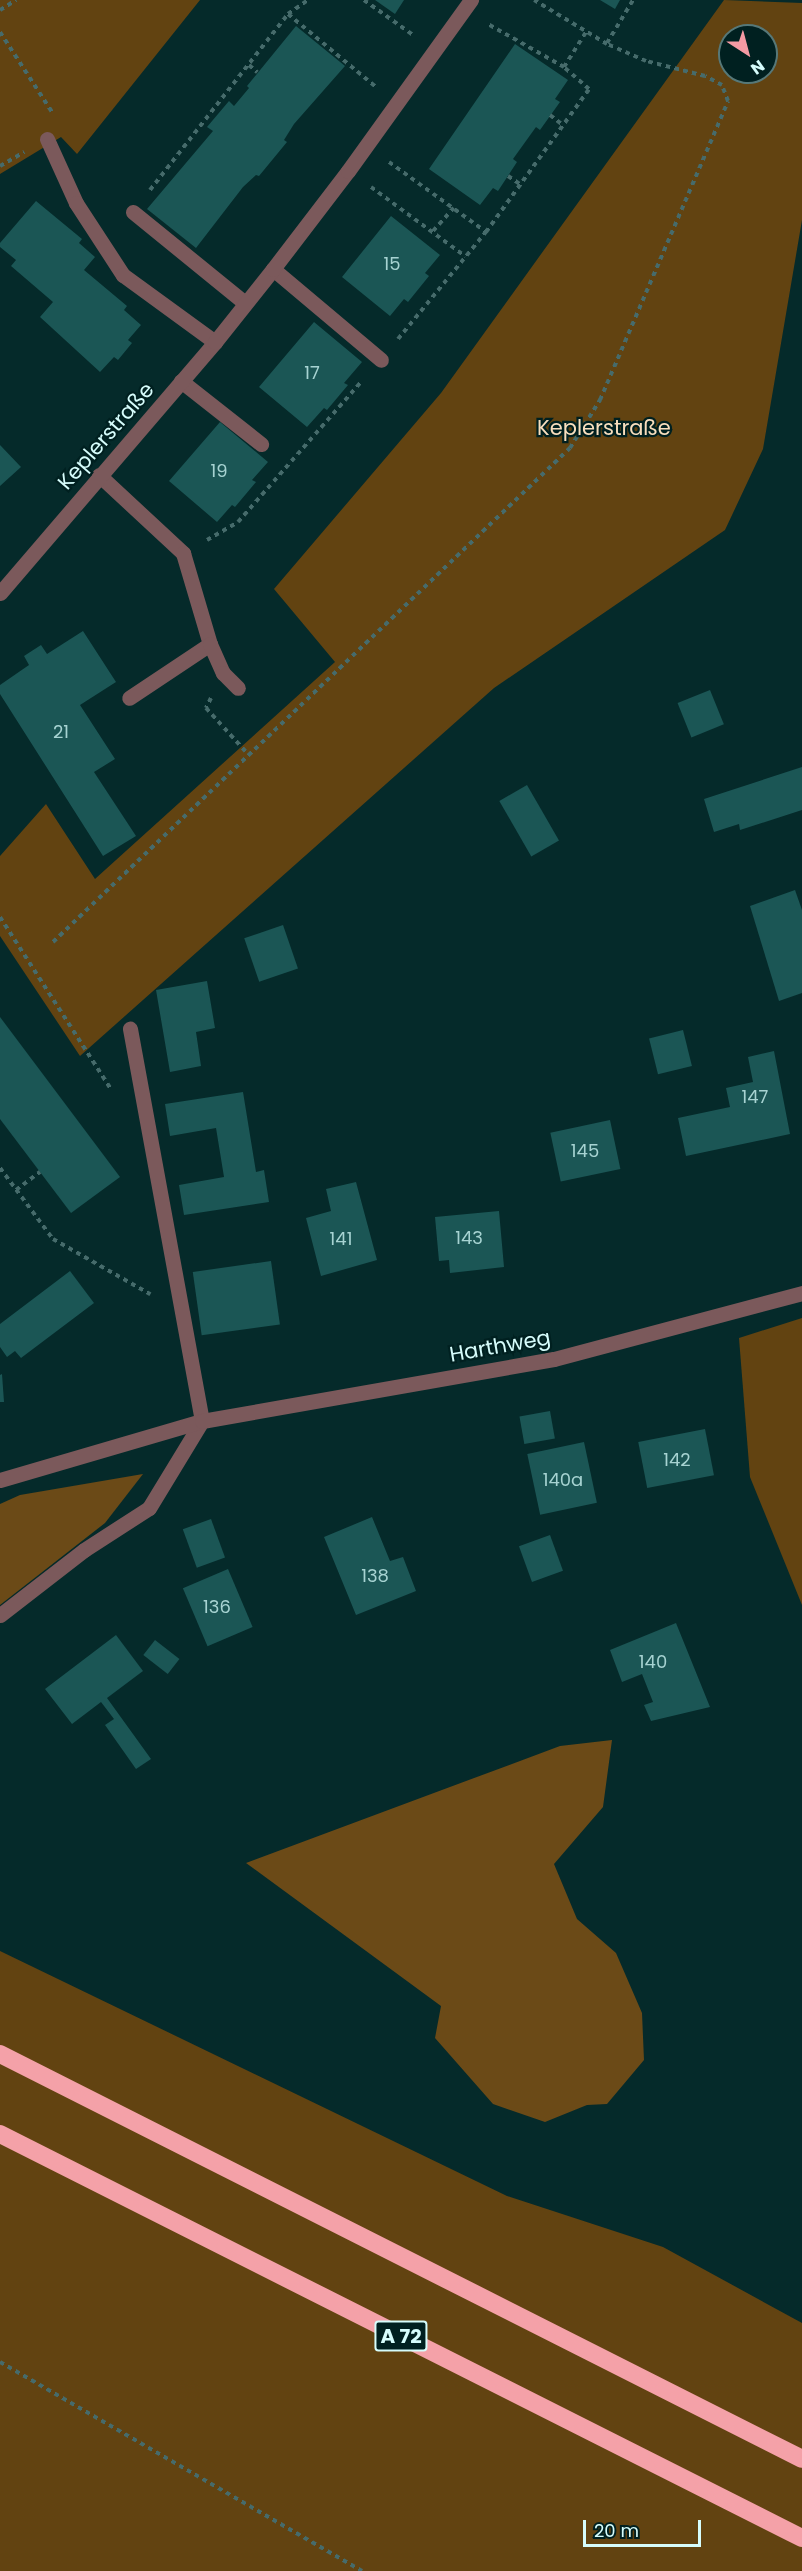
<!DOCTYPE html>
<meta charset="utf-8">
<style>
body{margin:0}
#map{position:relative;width:802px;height:2571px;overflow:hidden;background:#052a2a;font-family:Poppins,sans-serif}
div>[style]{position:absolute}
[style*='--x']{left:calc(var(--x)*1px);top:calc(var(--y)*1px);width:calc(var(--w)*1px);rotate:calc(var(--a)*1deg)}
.green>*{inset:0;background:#624311}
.forest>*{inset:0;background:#6b4a17}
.building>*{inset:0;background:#1b5655;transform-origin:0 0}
.path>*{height:4px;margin-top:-2px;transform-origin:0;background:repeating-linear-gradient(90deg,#466b6b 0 4.5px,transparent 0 9px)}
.service>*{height:15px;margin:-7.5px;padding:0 7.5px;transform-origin:7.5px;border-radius:7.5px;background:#7b595b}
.minor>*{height:15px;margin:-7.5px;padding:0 7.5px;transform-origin:7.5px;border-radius:7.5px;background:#7b595b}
.motorway>*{height:18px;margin:-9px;padding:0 9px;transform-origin:9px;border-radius:9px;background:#f4a1a8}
span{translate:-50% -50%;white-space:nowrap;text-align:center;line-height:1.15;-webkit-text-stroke:4.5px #002020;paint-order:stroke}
.number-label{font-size:18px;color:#a7d3d2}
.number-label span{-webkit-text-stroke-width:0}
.shield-label span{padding:2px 4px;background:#002020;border:2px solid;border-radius:4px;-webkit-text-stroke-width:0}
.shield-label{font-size:20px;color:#d6fdfc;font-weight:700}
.park-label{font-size:21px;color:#f8debd}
.street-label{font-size:21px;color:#d6fdfc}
.north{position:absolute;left:718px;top:24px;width:60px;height:60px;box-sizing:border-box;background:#002020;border:2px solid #567878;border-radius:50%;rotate:144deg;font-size:16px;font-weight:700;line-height:24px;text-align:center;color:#d6fdfc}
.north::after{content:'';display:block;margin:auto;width:21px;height:27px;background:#f49aa3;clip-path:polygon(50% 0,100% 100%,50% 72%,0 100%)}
.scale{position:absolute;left:583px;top:2520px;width:118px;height:27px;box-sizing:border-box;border:3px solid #d6fdfc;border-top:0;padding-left:8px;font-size:18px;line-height:21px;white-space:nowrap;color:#d6fdfc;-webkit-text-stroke:4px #002020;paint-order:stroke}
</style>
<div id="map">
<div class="green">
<i style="clip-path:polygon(0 0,200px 0,77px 154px,61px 137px,0 174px)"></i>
<i style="clip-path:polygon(evenodd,724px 0,802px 3px,802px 220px,763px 449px,725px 530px,494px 688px,80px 1056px,0 936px,0 856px,46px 804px,95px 879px,335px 662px,274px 589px,441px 393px,724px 0,730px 36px,766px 36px,766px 72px,730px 72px,730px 36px)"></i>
<i style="clip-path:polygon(802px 1318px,802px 1605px,750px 1477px,739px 1338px)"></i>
<i style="clip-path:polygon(0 1951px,507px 2196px,663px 2247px,802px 2323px,802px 2571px,0 2571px)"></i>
</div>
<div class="forest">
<i style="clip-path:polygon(143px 1474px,105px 1523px,0 1605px,0 1504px,20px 1495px)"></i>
<i style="clip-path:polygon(612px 1740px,603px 1807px,554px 1864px,577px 1919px,616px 1953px,642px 2013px,644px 2060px,607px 2104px,587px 2105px,545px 2122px,493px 2104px,435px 2038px,441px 2006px,246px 1863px,560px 1746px)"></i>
</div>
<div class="building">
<i style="clip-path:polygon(375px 0,404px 0,395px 14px)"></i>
<i style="clip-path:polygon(600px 0,620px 0,615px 9px)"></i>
<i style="clip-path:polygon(296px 26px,345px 66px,294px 124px,284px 140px,287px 142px,259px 176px,256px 175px,243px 187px,196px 248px,147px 209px,213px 131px,207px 127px,229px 101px,234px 106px,249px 88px,247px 86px)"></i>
<i style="clip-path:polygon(515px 44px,568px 80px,555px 99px,560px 102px,540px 130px,536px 127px,513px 159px,517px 162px,498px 191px,493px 188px,480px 205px,429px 169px)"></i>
<i style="clip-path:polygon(36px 201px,82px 239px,79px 243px,95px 257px,84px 270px,127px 306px,124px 310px,141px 325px,128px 340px,132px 343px,118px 360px,114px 357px,100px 372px,40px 317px,53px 302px,11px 266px,16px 260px,0 247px,0 243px)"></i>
<i style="clip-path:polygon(391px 216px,440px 255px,425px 273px,429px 276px,408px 302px,404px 299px,390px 316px,342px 277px)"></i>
<i style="clip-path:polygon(314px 322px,362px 362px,344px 383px,348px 385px,327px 410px,324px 408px,307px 427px,259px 387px)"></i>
<i style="clip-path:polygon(220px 422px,268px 462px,252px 480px,256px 482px,235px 507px,232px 505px,217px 522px,169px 481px)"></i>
<i style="clip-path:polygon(0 445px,21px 467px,0 486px)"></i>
<i style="clip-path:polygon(83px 631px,116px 682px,80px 705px,115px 759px,94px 772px,136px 836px,103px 856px,0 694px,0 685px,29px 665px,24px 656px,41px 645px,47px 654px)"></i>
<i style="left:710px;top:690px;width:37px;height:35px;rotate:68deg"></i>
<i style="clip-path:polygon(802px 767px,802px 810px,740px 830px,739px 824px,714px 832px,704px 799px)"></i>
<i style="left:527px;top:785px;width:64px;height:32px;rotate:60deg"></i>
<i style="clip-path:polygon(795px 890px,802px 910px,802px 993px,779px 1001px,750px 906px)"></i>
<i style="left:283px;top:925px;width:46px;height:41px;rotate:71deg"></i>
<i style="clip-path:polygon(207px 981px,215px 1028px,196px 1032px,201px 1066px,170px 1072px,156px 990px)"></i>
<i style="clip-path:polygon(0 1017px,120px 1177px,71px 1213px,0 1119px)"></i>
<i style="left:683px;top:1030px;width:37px;height:35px;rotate:76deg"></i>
<i style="clip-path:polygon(774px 1051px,790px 1134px,686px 1156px,678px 1118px,730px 1107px,726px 1088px,753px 1082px,748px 1057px)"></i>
<i style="clip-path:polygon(243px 1092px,256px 1172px,264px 1170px,269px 1202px,184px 1215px,179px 1185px,224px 1177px,216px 1128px,170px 1136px,165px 1104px)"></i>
<i style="left:610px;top:1120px;width:50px;height:61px;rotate:78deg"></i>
<i style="clip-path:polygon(356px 1182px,377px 1260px,321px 1276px,306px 1218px,331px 1211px,326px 1189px)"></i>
<i style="clip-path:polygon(499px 1211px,504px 1267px,450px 1273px,449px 1260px,439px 1261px,435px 1217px)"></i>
<i style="left:271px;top:1261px;width:64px;height:79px;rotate:82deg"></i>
<i style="clip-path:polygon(70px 1271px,94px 1303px,21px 1358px,15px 1351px,7px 1357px,0 1347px,0 1324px)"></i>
<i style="clip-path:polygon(2px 1374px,4px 1402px,0 1402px,0 1375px)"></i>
<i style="left:550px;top:1411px;width:28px;height:31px;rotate:80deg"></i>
<i style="left:705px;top:1429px;width:47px;height:68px;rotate:79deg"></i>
<i style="left:584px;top:1442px;width:62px;height:58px;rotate:78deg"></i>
<i style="clip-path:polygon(372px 1517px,390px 1561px,403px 1557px,416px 1591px,356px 1615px,324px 1537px)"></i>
<i style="left:211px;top:1519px;width:41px;height:30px;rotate:70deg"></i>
<i style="left:550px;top:1535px;width:38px;height:33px;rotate:70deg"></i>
<i style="left:228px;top:1569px;width:63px;height:49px;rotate:67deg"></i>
<i style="clip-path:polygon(676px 1623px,710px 1707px,651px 1721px,644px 1705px,653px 1702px,642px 1674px,622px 1682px,610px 1650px)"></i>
<i style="clip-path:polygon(116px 1635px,143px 1671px,107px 1698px,151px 1759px,136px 1769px,105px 1725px,114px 1719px,101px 1702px,72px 1724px,45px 1689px)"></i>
<i style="left:155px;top:1640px;width:31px;height:19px;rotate:38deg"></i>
</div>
<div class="path">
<i style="--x:364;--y:0;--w:60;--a:35.5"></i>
<i style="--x:0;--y:10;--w:19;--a:-32"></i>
<i style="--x:288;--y:14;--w:24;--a:-35"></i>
<i style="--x:0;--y:32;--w:95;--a:57"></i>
<i style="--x:607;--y:43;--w:50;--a:-58.8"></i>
<i style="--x:249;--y:65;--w:11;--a:41"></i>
<i style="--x:564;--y:67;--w:41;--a:-57.8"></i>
<i style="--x:550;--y:115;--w:16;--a:38"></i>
<i style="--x:389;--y:162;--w:120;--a:35.8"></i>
<i style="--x:486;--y:232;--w:176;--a:-54.2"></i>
<i style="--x:589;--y:89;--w:33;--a:-139"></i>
<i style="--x:564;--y:67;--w:87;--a:-150.5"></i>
<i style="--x:0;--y:166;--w:28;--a:-30"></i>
<i style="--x:508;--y:176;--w:14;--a:34"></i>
<i style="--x:371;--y:187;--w:117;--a:36.3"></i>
<i style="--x:150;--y:190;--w:224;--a:-51.9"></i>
<i style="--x:288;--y:14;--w:114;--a:39.7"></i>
<i style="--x:433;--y:231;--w:31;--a:-48"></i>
<i style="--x:398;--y:339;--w:139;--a:-50.6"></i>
<i style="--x:207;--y:540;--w:36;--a:-30"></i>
<i style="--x:238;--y:522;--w:188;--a:-48.7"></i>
<i style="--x:211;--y:698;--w:11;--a:117"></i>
<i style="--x:206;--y:708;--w:62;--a:47.6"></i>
<i style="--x:0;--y:917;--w:203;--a:57.2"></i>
<i style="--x:53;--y:942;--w:715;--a:-43.7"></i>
<i style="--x:570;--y:448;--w:57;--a:-58"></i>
<i style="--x:600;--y:400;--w:325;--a:-66.8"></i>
<i style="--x:728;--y:101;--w:17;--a:-111"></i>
<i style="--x:722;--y:85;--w:19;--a:-152"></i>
<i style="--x:705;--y:76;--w:61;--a:-165.7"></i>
<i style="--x:646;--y:61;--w:43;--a:-156.4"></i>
<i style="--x:607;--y:44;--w:85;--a:-148.9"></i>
<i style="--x:0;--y:1168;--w:89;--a:53.3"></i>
<i style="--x:53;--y:1239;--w:112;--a:29.6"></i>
<i style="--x:16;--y:1190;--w:30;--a:-37"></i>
<i style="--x:0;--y:2362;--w:418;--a:30"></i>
</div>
<div class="service">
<i style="--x:47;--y:139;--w:70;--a:65.6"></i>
<i style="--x:76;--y:203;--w:86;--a:56.9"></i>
<i style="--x:123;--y:275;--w:114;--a:36.1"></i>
<i style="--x:133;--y:212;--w:144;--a:39.1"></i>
<i style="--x:273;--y:269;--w:141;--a:40.1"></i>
<i style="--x:181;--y:381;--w:102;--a:38.2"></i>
<i style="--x:99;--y:475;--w:115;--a:42.9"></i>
<i style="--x:183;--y:553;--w:95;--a:73.5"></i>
<i style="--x:210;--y:644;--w:97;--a:146.3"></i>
<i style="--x:210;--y:644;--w:32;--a:66"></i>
<i style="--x:223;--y:673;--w:21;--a:45"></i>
<i style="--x:0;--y:1615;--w:106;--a:-37.7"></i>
<i style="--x:84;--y:1550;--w:77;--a:-32.9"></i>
<i style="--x:149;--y:1508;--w:102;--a:-58.7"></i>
<i style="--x:202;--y:1421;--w:399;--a:-100.4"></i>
</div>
<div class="minor">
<i style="--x:0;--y:593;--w:330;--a:-49.4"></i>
<i style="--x:215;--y:342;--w:93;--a:-51.5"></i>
<i style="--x:273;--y:269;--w:123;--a:-52.6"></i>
<i style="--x:348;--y:171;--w:211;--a:-54.3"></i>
<i style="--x:0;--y:1480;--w:210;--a:-16.3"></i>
<i style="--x:202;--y:1421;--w:357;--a:-10"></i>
<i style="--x:554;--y:1359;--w:257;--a:-14.9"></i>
</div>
<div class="motorway">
<i style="--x:0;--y:2054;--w:898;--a:26.79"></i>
<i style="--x:0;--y:2134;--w:898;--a:26.74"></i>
</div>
<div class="number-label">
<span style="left:392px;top:264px">15</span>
<span style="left:312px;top:373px">17</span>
<span style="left:219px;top:471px">19</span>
<span style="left:61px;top:732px">21</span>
<span style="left:755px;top:1097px">147</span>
<span style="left:585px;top:1151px">145</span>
<span style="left:469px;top:1238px">143</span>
<span style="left:341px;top:1239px">141</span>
<span style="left:677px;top:1460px">142</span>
<span style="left:563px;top:1480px">140a</span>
<span style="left:375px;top:1576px">138</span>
<span style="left:217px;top:1607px">136</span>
<span style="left:653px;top:1662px">140</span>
</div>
<div class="shield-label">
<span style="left:401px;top:2336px">A 72</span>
</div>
<div class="park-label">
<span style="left:604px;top:428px">Keplerstraße</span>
</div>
<div class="street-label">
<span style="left:106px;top:436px;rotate:-49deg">Keplerstraße</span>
<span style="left:500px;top:1346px;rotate:-10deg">Harthweg</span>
</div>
<div class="north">N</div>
<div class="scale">20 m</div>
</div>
